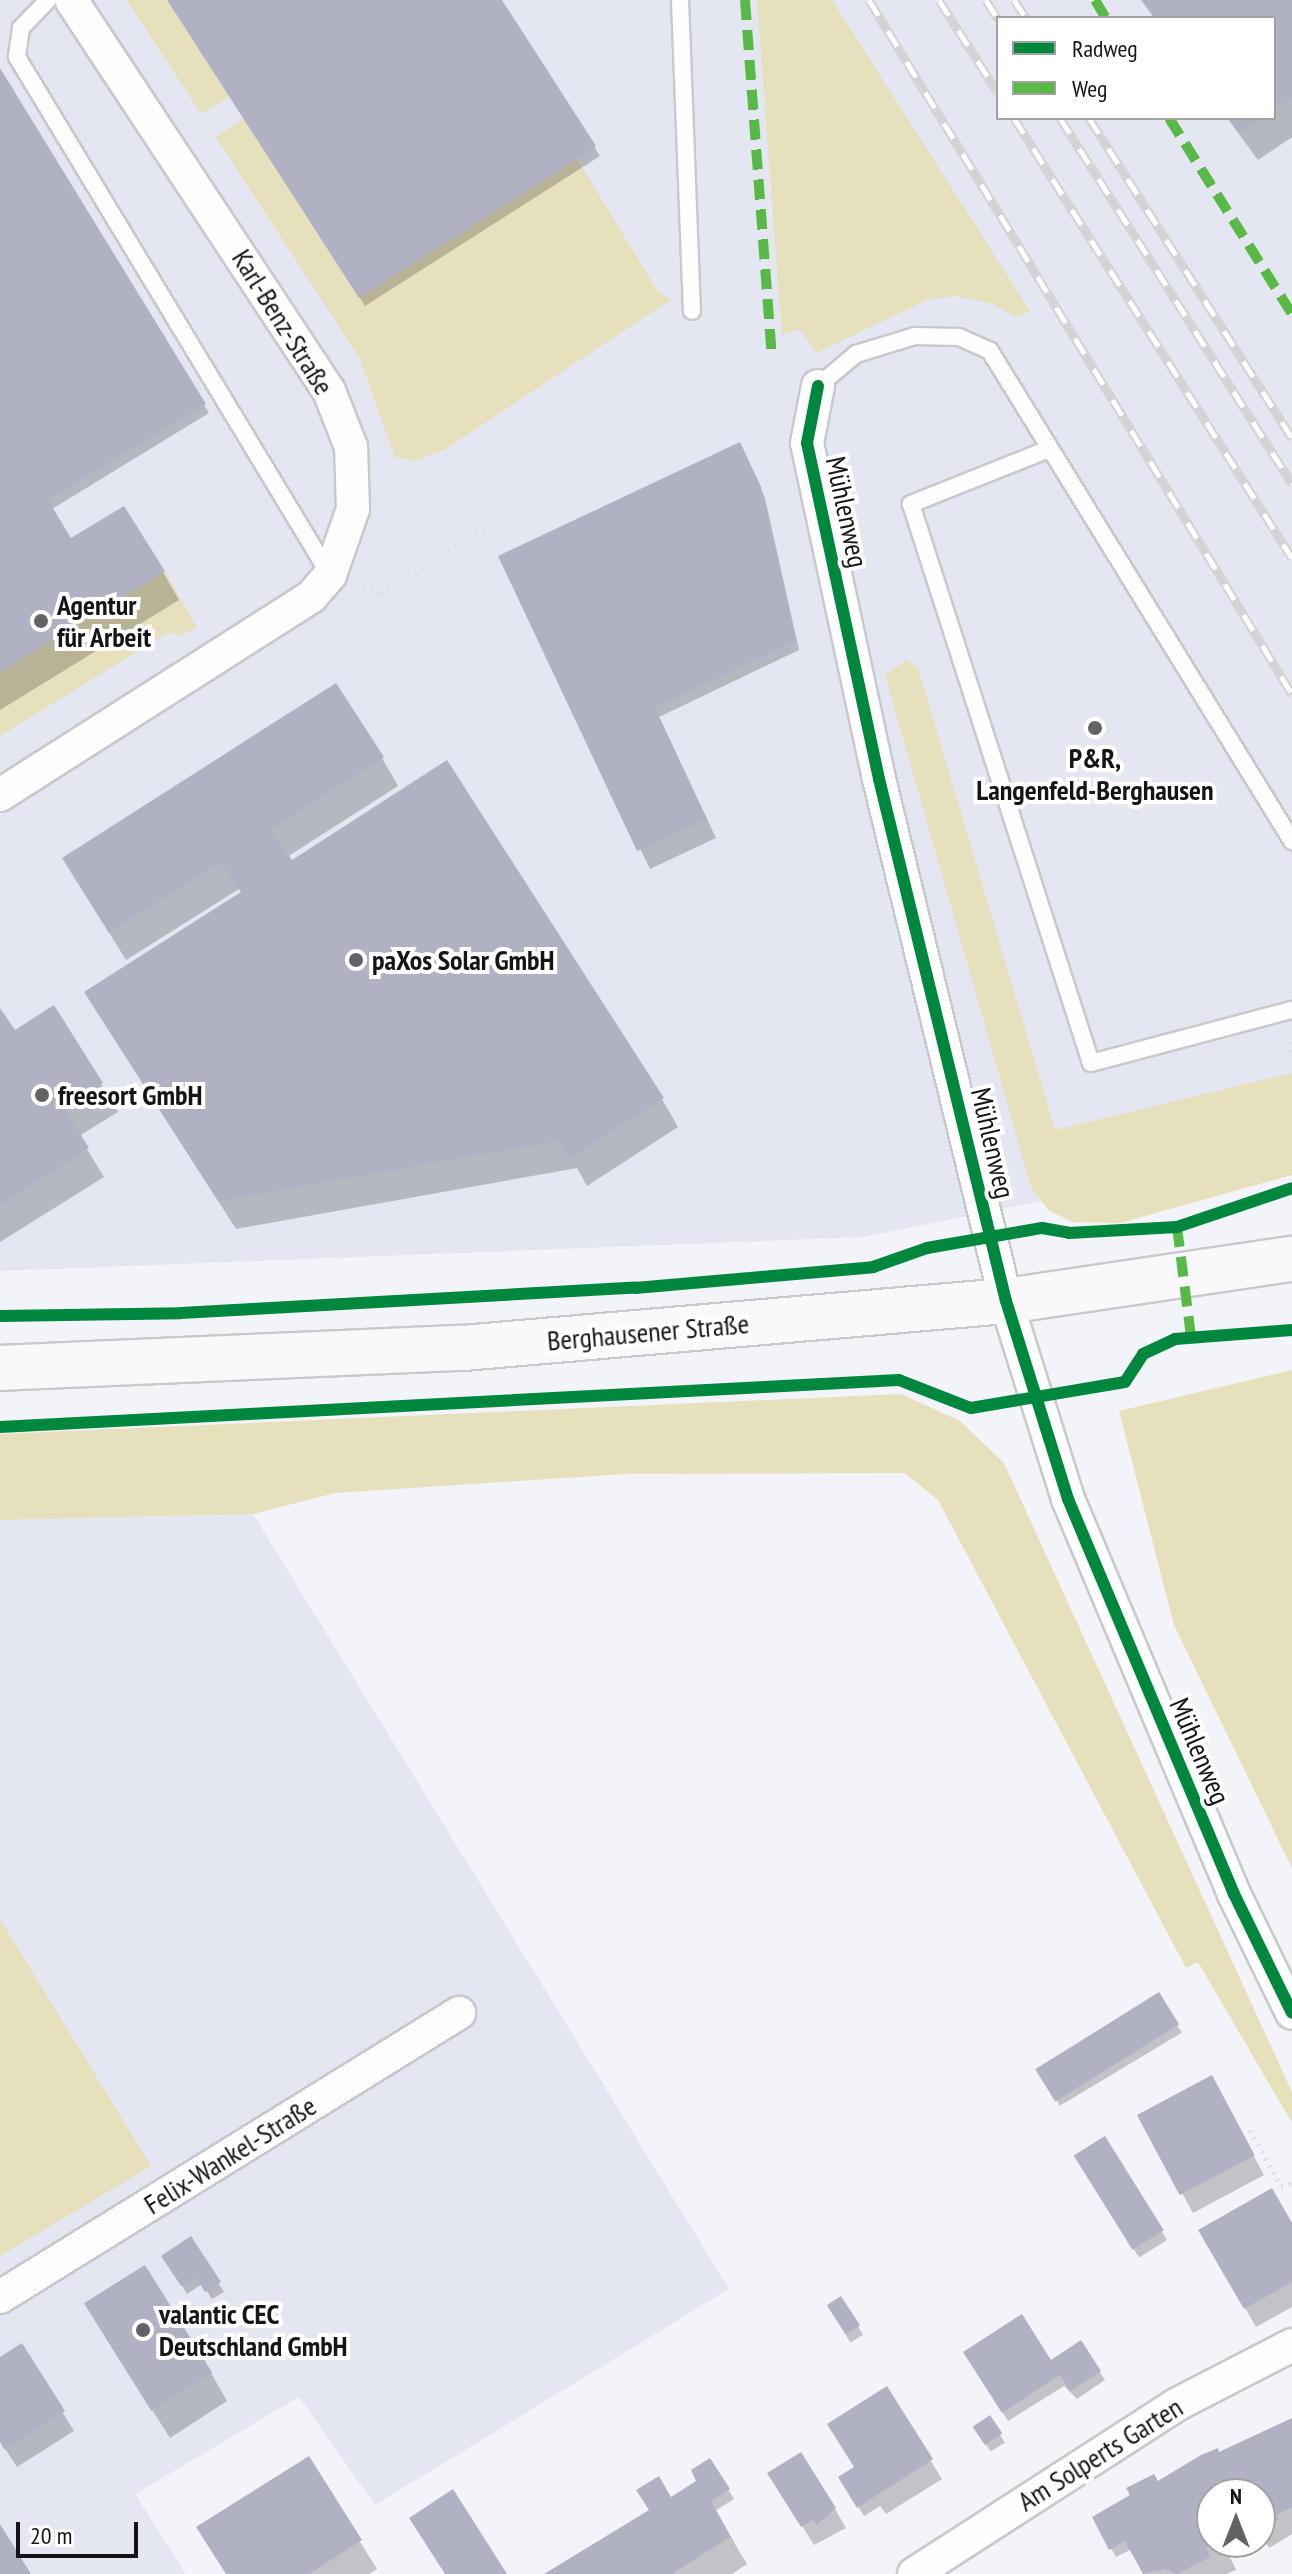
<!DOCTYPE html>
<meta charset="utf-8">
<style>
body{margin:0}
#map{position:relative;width:1292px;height:2574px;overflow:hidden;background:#f3f4f9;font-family:"PT Sans Narrow",sans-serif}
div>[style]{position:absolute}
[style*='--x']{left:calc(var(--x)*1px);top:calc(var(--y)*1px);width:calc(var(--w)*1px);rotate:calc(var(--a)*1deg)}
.built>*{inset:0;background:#e4e6f1}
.green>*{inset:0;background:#e7e0bc}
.shadow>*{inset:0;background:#0003;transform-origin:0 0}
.building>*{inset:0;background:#b0b2c4;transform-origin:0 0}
.path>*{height:5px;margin-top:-2.5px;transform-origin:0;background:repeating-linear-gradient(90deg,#dfe0e1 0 2px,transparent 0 8px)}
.roads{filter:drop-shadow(2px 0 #c8c9cc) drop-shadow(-2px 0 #c8c9cc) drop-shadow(0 2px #c8c9cc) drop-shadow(0 -2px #c8c9cc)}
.lane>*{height:16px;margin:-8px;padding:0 8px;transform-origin:8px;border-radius:8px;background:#fdfdfe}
.street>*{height:32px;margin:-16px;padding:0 16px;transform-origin:16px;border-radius:16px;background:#fdfdfe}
.secondary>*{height:44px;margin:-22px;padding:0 22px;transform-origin:22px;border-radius:22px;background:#f9f9fc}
.rail>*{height:9px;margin-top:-4.5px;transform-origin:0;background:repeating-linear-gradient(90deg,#fff 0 18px,#d3d3d4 0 36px);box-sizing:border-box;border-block:2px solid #d3d3d4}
.quiet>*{height:10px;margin-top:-5px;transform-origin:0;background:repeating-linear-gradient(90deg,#58b947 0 20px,transparent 0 30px)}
.cycleway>*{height:12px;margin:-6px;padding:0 6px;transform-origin:6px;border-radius:6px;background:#00873e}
.dots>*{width:22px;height:22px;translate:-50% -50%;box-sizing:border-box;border:4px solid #fff;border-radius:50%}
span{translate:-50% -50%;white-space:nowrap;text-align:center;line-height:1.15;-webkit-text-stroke:8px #fff;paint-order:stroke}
.street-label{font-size:28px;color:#151518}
.poi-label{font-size:28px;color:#151518;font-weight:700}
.left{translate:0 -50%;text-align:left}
.legend{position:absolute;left:996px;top:16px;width:280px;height:104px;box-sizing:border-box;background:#fff;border:2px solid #a1a1a3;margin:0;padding:10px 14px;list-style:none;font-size:24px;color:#151518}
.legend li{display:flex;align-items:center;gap:16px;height:40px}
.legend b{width:40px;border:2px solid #a1a1a3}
.north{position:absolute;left:1196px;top:2478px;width:80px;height:80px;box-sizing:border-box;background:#fff;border:2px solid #a1a1a3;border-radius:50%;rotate:0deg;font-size:22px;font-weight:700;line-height:32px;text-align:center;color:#151518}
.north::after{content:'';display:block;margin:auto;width:28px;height:36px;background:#636367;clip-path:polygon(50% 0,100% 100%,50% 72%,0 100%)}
.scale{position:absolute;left:16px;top:2522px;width:122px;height:36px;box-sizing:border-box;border:4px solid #151518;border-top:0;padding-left:10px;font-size:24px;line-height:28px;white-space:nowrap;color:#151518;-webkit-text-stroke:6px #fff;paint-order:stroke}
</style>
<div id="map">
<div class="built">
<i style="clip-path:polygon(evenodd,0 0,1292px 0,1292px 1150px,864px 1237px,0 1271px,0 0,998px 18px,1274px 18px,1274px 118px,998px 118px,998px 18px)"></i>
<i style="clip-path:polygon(253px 1514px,729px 2289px,375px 2505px,299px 2397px,135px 2494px,186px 2574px,0 2574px,0 1520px)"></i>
</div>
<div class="green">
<i style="clip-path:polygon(127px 0,167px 0,229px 97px,201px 114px)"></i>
<i style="clip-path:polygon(757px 0,832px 0,1030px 311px,1017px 317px,990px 303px,955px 296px,927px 300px,816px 353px,800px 329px,782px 335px)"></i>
<i style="clip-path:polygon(243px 118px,359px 298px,577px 159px,659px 293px,672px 299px,446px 449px,416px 461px,395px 457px,360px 359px,216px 137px)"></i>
<i style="clip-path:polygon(165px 571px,197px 628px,179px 636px,169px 632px,0 736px,0 672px)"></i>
<i style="clip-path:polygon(906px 660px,918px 668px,1055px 1130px,1292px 1073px,1292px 1175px,1120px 1223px,1073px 1222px,1048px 1210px,1031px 1187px,885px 675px)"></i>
<i style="clip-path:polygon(1292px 1370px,1292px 1868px,1174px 1625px,1119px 1411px)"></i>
<i style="clip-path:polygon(901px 1394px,960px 1421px,1004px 1463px,1292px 2092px,1292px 2123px,1198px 1962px,1186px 1968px,938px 1500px,905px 1473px,625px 1474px,335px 1493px,253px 1514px,0 1520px,0 1434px)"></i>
<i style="clip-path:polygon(0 1919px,151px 2166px,0 2256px)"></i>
</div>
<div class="shadow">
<i style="clip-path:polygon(169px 0,500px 0,600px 156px,365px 306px)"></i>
<i style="clip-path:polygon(1141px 0,1292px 0,1292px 137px,1258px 160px,1227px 118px,1274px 118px,1274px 18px,1154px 18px)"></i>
<i style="clip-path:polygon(0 72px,209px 413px,52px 509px,71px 540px,163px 572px,179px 600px,0 710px)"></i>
<i style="clip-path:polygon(744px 453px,765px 498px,799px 650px,659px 717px,716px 838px,650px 869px,541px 643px)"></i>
<i style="clip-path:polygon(382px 758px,398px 786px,287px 857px,662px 1099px,678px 1127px,587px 1186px,577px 1168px,236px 1229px,103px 1021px,243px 894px,239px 889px,126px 960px,81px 887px)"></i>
<i style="clip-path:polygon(0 1011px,14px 1033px,101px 1084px,118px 1112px,79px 1136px,104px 1177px,0 1242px)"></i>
<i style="left:1159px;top:1995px;width:44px;height:142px;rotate:59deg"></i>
<i style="clip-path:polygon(1222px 2097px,1264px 2175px,1193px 2213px,1140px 2117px)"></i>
<i style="left:1104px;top:2139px;width:119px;height:33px;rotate:58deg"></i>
<i style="clip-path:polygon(1292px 2227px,1292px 2307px,1256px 2327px,1201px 2231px)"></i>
<i style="clip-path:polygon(191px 2239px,224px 2292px,212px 2299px,202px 2284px,187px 2294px,164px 2256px)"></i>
<i style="left:841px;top:2298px;width:43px;height:15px;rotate:59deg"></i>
<i style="clip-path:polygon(103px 2333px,211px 2373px,227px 2401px,170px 2438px)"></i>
<i style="clip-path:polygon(1081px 2343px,1105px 2380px,1077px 2399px,1064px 2386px,1008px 2421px,965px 2352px,1050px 2362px)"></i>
<i style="clip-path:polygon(21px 2345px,74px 2431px,17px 2467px,0 2441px,0 2359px)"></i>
<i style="clip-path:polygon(886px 2389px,942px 2479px,886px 2514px,880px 2506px,864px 2516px,840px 2477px,856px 2468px)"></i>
<i style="left:990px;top:2418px;width:29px;height:17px;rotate:59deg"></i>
<i style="clip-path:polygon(1292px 2420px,1292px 2534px,1269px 2548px,1260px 2532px,1260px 2494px,1241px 2494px,1238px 2488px,1230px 2494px,1212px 2494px,1208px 2511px,1212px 2542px,1223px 2542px,1236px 2570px,1226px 2574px,1145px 2574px,1132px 2549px,1116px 2557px,1094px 2518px)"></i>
<i style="clip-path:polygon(308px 2459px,377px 2569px,369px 2574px,227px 2574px)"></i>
<i style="clip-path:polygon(710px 2460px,734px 2499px,715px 2511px,747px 2564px,732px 2574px,549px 2574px,700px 2481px)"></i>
<i style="clip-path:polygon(781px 2492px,835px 2509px,846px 2528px,814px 2545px)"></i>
</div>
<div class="building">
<i style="clip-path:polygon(167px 0,502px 0,596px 146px,359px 298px)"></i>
<i style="clip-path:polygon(1143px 0,1292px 0,1292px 97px,1274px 110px,1274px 18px,1156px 18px)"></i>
<i style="clip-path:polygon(0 68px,206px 404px,48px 500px,71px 538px,124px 506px,165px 571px,0 672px)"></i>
<i style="clip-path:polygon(1229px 118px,1262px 118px,1240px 133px)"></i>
<i style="clip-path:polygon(740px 442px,761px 487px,796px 640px,655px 708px,707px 819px,637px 851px,498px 556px)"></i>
<i style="clip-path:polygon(336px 683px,384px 757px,270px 830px,292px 860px,447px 760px,664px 1098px,570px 1159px,559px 1141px,218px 1201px,84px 992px,241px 892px,221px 862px,109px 933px,62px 858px)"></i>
<i style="clip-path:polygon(54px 1005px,103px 1083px,64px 1108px,89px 1148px,0 1206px,0 1008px,15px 1030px)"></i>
<i style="left:1159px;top:1992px;width:38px;height:146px;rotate:58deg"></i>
<i style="left:1212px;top:2075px;width:91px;height:85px;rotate:62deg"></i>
<i style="left:1105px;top:2136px;width:111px;height:37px;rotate:58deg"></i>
<i style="clip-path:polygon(1272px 2188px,1292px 2223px,1292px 2282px,1244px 2309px,1198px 2230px)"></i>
<i style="clip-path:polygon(191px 2236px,221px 2282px,205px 2292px,196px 2277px,181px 2286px,161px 2256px)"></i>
<i style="left:145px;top:2265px;width:127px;height:72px;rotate:58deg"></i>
<i style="left:841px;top:2296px;width:35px;height:17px;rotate:57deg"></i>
<i style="clip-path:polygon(1022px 2314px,1051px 2360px,1081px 2340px,1101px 2371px,1070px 2391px,1060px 2375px,1002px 2413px,963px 2352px)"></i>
<i style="clip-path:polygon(22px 2343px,65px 2411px,5px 2450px,0 2442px,0 2357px)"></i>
<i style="clip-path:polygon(887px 2386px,933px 2459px,857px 2508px,838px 2477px,854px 2467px,827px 2424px)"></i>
<i style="left:990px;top:2415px;width:22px;height:21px;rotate:56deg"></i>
<i style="clip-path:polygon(1292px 2418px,1292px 2507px,1276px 2515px,1278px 2520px,1260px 2528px,1260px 2494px,1239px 2494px,1233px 2480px,1203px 2503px,1212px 2522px,1212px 2542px,1218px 2542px,1206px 2548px,1210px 2557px,1177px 2574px,1165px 2569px,1143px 2574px,1125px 2541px,1109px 2550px,1092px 2517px,1130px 2495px,1126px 2488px,1154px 2474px,1158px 2481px,1201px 2455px,1218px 2448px,1219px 2452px)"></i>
<i style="clip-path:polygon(801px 2452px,836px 2508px,817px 2525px,813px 2520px,801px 2527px,767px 2473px)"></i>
<i style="clip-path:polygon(309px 2456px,362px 2540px,309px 2574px,226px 2574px,196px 2527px)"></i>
<i style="clip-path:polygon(710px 2458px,730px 2489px,711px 2501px,735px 2544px,730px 2537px,672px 2574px,544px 2574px,649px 2510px,636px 2490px,659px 2476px,671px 2497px,696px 2481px,691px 2470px)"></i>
<i style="clip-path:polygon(453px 2489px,507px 2574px,445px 2574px,409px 2518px)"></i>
<i style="clip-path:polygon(0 2524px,31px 2574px,0 2574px)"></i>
</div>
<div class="path">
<i style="--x:363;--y:587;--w:19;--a:21"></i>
<i style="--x:381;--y:594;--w:148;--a:-32.3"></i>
<i style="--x:1288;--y:1042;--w:16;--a:75"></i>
<i style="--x:1250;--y:2130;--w:64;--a:61"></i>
<i style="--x:1281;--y:2186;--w:11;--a:-15"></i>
</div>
<div class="roads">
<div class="lane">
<i style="--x:48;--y:0;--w:39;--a:134"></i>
<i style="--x:21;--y:28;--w:29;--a:98"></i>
<i style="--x:17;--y:57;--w:605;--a:58.86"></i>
<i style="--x:680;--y:0;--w:311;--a:87.8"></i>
<i style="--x:818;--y:386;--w:50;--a:-40.1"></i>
<i style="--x:856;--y:354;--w:62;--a:-17"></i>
<i style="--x:915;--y:336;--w:44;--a:1.3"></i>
<i style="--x:959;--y:337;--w:34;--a:24"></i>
<i style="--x:990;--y:351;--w:576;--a:58.35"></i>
<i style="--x:1049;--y:449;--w:149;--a:158.3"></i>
<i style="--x:911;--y:504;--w:587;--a:72.15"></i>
<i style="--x:1091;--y:1063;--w:208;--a:-14.8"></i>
</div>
<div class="street">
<i style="--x:818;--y:386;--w:58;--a:100.9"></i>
<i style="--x:807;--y:443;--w:344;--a:77.9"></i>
<i style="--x:879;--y:779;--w:537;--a:76.33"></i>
<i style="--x:1006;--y:1301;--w:207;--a:72.6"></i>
<i style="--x:1068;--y:1499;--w:428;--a:67.2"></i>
<i style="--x:1234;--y:1894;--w:132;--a:64"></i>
<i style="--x:0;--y:795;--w:369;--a:-32.5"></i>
<i style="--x:311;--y:597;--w:29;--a:-49"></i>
<i style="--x:330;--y:575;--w:70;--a:-70.8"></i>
<i style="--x:353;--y:509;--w:62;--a:-91.8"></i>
<i style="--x:351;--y:447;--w:60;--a:-111.4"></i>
<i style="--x:329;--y:391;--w:468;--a:-123.4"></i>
<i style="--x:0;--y:2297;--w:540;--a:-31.75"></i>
<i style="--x:914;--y:2574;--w:312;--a:-32.8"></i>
<i style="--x:1176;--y:2405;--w:131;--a:-27.3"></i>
</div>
<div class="secondary">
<i style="--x:0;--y:1368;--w:463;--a:-2.5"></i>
<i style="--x:463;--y:1348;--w:545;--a:-4.95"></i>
<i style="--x:1006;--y:1301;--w:289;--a:-8.4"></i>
</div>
</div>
<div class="rail">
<i style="--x:869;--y:0;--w:813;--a:58.64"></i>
<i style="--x:939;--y:0;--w:110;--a:57.6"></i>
<i style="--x:986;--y:0;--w:22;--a:58"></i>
<i style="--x:1014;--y:0;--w:22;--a:56"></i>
<i style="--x:1014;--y:118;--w:520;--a:57.71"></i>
<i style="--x:1060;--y:118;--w:433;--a:57.6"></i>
<i style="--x:1089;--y:118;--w:379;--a:57.6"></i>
</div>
<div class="quiet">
<i style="--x:745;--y:0;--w:358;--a:85.7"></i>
<i style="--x:1095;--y:0;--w:21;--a:59"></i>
<i style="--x:1169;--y:118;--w:231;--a:57.9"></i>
<i style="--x:1177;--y:1227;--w:111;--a:82.7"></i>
</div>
<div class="cycleway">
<i style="--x:818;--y:386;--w:58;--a:100.9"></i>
<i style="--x:807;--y:443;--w:344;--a:77.9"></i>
<i style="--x:879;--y:779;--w:537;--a:76.33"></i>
<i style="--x:1006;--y:1301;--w:207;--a:72.6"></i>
<i style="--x:1068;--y:1499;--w:428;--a:67.2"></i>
<i style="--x:1234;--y:1894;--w:132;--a:64"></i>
<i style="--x:0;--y:1316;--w:181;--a:-0.9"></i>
<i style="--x:181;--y:1313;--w:455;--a:-3.2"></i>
<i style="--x:635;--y:1288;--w:239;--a:-5"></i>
<i style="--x:873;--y:1267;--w:57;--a:-19.4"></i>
<i style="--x:927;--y:1248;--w:117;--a:-9.9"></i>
<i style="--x:1042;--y:1228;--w:27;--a:10"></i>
<i style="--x:1069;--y:1233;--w:108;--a:-3.2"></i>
<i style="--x:1177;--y:1227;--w:121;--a:-18.7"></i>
<i style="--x:0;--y:1427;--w:900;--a:-2.99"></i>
<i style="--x:899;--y:1380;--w:77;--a:21.3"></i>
<i style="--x:971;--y:1408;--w:156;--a:-9.6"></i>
<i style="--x:1125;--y:1382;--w:33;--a:-57"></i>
<i style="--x:1143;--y:1354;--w:35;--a:-25"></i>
<i style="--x:1175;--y:1339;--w:117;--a:-4.4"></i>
</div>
<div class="dots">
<i style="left:41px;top:621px;background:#636367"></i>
<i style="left:1095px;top:728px;background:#636367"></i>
<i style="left:356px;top:960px;background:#636367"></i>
<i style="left:42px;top:1095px;background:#636367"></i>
<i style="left:143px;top:2330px;background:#636367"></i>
</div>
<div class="street-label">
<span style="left:283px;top:322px;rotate:58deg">Karl-Benz-Straße</span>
<span style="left:847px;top:512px;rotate:78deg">Mühlenweg</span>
<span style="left:993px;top:1143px;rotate:77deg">Mühlenweg</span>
<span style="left:648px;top:1332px;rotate:-5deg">Berghausener Straße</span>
<span style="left:1200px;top:1751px;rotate:67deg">Mühlenweg</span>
<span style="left:230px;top:2155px;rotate:-32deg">Felix-Wankel-Straße</span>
<span style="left:1100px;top:2454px;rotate:-32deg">Am Solperts Garten</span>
</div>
<div class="poi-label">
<span class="left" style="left:57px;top:621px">Agentur<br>für Arbeit</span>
<span style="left:1095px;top:774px">P&amp;R,<br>Langenfeld-Berghausen</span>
<span class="left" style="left:372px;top:960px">paXos Solar GmbH</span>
<span class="left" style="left:58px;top:1095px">freesort GmbH</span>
<span class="left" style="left:159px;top:2330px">valantic CEC<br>Deutschland GmbH</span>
</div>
<ul class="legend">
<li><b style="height:10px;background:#00873e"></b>Radweg</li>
<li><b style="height:10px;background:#58b947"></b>Weg</li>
</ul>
<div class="north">N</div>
<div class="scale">20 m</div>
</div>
